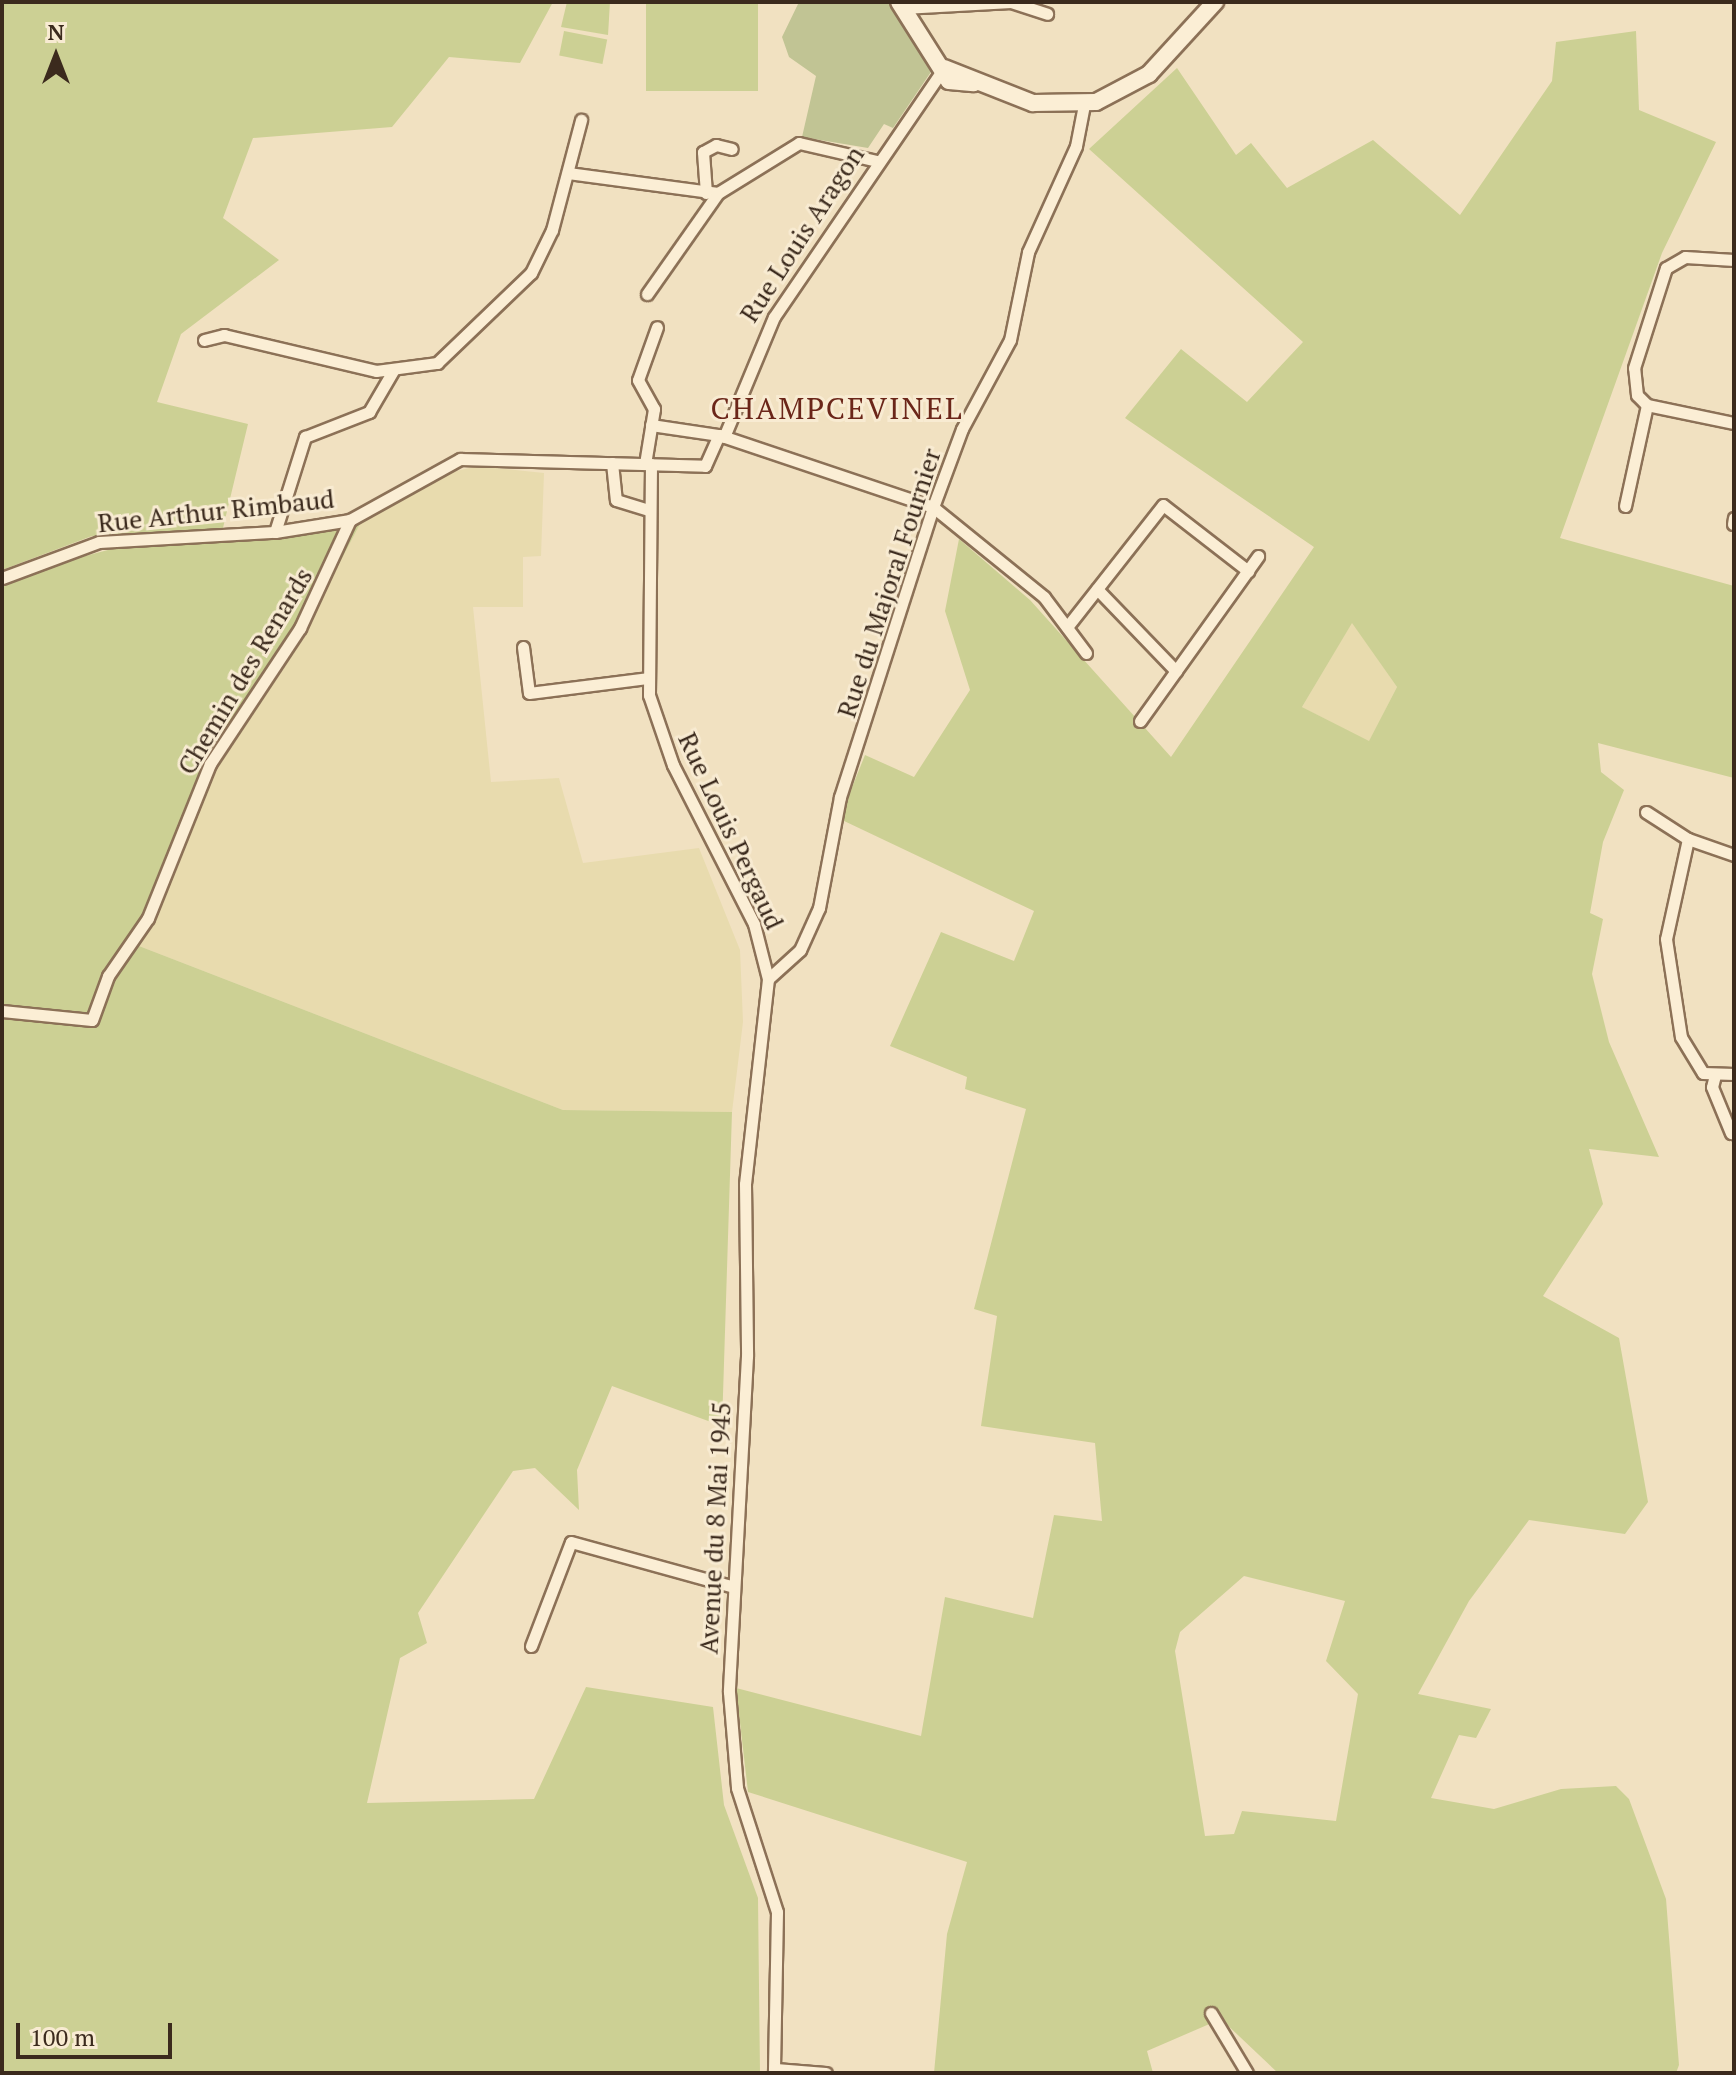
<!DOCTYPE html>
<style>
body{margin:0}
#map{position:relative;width:1736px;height:2075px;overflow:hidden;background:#f1e1c1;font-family:"PT Serif",serif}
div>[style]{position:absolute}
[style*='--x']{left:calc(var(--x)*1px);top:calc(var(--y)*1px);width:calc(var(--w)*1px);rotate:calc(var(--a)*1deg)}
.farmland>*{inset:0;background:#e8dbae}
.green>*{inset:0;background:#ccd094;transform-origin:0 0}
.cemetery>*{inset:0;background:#c1c494}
.roads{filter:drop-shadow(2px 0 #8c7157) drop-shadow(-2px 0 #8c7157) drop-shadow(0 2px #8c7157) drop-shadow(0 -2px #8c7157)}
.minor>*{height:11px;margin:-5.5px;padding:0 5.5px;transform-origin:5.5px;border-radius:5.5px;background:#fbeed5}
.secondary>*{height:16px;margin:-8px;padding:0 8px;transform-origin:8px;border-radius:8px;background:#fbeed5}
span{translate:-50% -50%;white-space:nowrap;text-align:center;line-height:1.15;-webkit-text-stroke:6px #f8ebd2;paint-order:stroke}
.street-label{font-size:26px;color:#3b2a1d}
.quarter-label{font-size:30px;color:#6b2619;letter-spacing:2px}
.frame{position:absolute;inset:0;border:4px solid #3b2a1d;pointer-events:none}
.north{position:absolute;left:16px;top:16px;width:80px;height:80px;-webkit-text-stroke:6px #f8ebd2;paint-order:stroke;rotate:0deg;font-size:22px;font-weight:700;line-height:32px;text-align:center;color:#3b2a1d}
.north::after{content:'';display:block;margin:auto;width:28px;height:36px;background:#3b2a1d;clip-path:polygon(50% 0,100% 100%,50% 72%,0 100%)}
.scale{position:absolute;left:16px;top:2023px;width:156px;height:36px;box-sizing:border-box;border:4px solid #3b2a1d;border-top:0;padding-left:10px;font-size:24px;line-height:28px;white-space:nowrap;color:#3b2a1d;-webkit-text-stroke:6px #f8ebd2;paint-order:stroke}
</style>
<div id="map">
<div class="farmland">
<i style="clip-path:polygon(478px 466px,544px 473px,541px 556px,523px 557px,523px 607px,473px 607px,491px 782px,559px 778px,583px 863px,699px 848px,740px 950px,743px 1022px,732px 1112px,563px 1110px,139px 946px,221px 757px,295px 648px,360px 524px,452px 472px)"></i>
<i style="clip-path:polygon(1352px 622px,1397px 687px,1369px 742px,1302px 707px)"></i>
</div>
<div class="green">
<i style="clip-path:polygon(2px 2px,553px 2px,520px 63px,449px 57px,392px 127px,253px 138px,223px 218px,279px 260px,181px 334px,157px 402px,248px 424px,222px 532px,92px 536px,2px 570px)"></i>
<i style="clip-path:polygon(567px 2px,610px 2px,608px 35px,561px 27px)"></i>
<i style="left:646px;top:2px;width:112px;height:89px"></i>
<i style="left:564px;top:31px;width:44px;height:25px;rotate:11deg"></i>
<i style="clip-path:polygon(evenodd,1636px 31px,1639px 110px,1716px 142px,1662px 253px,1560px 538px,1734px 586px,1734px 778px,1598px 743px,1601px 772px,1624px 790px,1603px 842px,1590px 913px,1603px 919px,1592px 974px,1609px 1042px,1659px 1157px,1589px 1149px,1603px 1204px,1543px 1296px,1619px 1338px,1648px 1502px,1625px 1534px,1529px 1520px,1469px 1601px,1418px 1694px,1491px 1709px,1476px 1738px,1459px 1735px,1431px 1798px,1494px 1809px,1561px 1789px,1616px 1786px,1629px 1799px,1666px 1899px,1679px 2065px,1676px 2073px,1278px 2073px,1221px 2019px,1147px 2051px,1153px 2073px,934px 2073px,947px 1934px,967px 1862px,748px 1792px,736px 1688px,921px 1736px,945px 1597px,1033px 1618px,1054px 1515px,1102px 1521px,1095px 1443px,981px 1426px,997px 1316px,974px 1309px,1026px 1109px,965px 1089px,967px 1077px,890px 1046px,941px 932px,1014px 961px,1034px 911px,842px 820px,849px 795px,865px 755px,914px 777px,970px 690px,945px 611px,959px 539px,1030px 600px,1171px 757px,1314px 547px,1125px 418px,1181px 349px,1247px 402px,1303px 342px,1089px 149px,1177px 68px,1236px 155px,1251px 143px,1287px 188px,1373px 140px,1460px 215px,1552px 81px,1556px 42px,1636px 31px,1352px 623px,1397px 687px,1369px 741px,1302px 707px,1352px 623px,1636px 31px,1244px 1576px,1345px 1601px,1326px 1661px,1358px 1694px,1336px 1821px,1242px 1811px,1234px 1834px,1205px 1836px,1175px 1651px,1180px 1632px,1244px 1576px)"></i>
<i style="clip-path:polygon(360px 524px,295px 648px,221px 757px,139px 946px,563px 1110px,732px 1112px,722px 1426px,612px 1386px,577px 1470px,579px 1510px,535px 1468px,513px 1471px,418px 1613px,427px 1643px,400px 1658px,367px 1803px,534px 1799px,586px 1687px,713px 1707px,724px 1805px,758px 1898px,760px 2073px,2px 2073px,2px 578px,123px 546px)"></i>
</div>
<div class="cemetery">
<i style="clip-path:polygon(799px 2px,892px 2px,935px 66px,893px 128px,884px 124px,868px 148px,802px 137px,816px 76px,789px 57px,782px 37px)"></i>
</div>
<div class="roads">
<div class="minor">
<i style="--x:903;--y:8;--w:108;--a:-3.2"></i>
<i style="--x:1011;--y:2;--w:38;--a:18"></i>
<i style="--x:568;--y:173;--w:151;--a:7.6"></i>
<i style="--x:718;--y:193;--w:95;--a:-31.7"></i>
<i style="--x:799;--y:143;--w:80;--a:13"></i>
<i style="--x:706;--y:193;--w:41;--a:-94.2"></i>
<i style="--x:703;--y:152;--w:15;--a:-28"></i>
<i style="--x:716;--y:145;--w:16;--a:14"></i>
<i style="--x:647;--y:294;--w:123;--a:-54.9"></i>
<i style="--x:204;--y:340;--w:21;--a:-14"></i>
<i style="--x:224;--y:335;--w:156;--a:13.3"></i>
<i style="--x:376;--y:371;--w:62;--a:-7.5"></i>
<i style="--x:437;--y:363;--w:130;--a:-43.8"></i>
<i style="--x:531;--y:273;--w:48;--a:-64"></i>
<i style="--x:552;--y:230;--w:114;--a:-75.2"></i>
<i style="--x:1647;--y:405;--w:14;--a:-135"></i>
<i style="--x:1637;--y:395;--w:27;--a:-96"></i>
<i style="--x:1634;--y:368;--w:105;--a:-72.3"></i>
<i style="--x:1666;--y:268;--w:22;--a:-30"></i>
<i style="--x:1685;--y:257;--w:49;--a:3.5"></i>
<i style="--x:1647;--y:405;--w:89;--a:11.7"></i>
<i style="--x:651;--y:425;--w:69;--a:8.4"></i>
<i style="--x:719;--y:435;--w:226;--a:18.6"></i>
<i style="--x:933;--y:507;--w:143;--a:39"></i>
<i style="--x:1044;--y:597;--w:70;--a:53.1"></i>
<i style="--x:724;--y:437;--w:130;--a:-67.4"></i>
<i style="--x:774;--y:317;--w:301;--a:-55.7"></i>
<i style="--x:612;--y:463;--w:37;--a:84"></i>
<i style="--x:616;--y:500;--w:34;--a:17"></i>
<i style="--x:645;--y:464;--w:56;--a:-80.7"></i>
<i style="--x:654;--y:409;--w:33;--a:-119"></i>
<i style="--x:638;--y:380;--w:56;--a:-70.3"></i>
<i style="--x:651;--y:464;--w:231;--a:90.5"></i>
<i style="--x:649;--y:695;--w:74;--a:71.1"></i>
<i style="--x:673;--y:765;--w:178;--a:63"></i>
<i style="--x:754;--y:924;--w:57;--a:75.7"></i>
<i style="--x:768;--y:979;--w:206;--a:96.4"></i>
<i style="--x:745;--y:1184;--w:172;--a:89.3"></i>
<i style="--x:747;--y:1356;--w:336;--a:93.1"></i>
<i style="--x:729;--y:1692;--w:96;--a:85.2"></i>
<i style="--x:737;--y:1788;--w:130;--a:72.1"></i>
<i style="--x:777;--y:1912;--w:161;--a:91.1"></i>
<i style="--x:1625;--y:506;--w:103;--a:-77.7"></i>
<i style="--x:1733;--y:524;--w:6;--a:-81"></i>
<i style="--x:275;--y:532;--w:100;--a:-72.5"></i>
<i style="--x:305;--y:437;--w:69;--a:-21.3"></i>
<i style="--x:369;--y:412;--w:48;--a:-59.7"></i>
<i style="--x:2;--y:578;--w:103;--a:-20.4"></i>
<i style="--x:99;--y:542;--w:176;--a:-3.3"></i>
<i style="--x:275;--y:532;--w:76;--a:-9.1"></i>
<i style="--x:350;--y:520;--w:126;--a:-29"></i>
<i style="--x:460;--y:459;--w:245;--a:1.6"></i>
<i style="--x:705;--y:466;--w:34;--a:-66"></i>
<i style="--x:1097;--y:589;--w:114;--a:46.1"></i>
<i style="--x:1067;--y:627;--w:155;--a:-51.8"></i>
<i style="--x:1163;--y:505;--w:108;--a:37.8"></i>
<i style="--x:523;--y:647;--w:46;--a:82.6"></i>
<i style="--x:529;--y:693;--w:119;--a:-7.2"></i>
<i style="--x:1140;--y:721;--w:203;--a:-54.4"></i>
<i style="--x:1646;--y:812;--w:50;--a:32.7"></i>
<i style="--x:1688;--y:839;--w:49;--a:19.2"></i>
<i style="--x:1688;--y:839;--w:102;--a:102.4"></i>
<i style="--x:1666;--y:939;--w:99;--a:81.3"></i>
<i style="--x:1681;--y:1037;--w:42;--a:58.6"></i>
<i style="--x:1703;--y:1073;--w:31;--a:2"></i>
<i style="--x:768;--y:979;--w:43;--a:-42.2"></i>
<i style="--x:800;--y:950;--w:46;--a:-65.7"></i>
<i style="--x:819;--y:908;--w:113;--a:-79.3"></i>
<i style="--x:840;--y:797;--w:305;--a:-72.2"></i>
<i style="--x:933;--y:507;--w:83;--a:-69.6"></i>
<i style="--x:962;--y:429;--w:101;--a:-61.7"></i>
<i style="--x:1010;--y:340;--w:90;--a:-78.4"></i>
<i style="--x:1028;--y:252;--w:116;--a:-65.6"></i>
<i style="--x:1076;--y:146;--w:42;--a:-79"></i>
<i style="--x:2;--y:1011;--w:90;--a:5.7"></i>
<i style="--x:92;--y:1020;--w:47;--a:-70"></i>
<i style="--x:108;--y:976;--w:70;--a:-55.4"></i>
<i style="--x:148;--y:918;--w:166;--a:-68.1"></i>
<i style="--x:210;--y:764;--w:163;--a:-56.5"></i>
<i style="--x:300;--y:628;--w:119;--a:-65.2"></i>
<i style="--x:1715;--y:1075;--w:12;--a:104"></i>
<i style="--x:1712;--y:1087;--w:50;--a:67.6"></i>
<i style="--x:531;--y:1646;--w:111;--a:-69"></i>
<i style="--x:571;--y:1542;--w:166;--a:15.4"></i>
<i style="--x:1211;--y:2013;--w:70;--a:59"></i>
<i style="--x:775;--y:2069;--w:51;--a:4.5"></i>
</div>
<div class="secondary">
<i style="--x:899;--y:2;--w:93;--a:57.7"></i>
<i style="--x:949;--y:81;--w:25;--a:5"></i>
<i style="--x:944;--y:68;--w:96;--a:21.5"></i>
<i style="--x:1033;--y:103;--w:63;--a:-0.9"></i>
<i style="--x:1096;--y:102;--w:60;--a:-27.8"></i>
<i style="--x:1149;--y:74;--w:98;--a:-47.5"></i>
</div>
</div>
<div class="street-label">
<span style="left:802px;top:234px;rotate:-57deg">Rue Louis Aragon</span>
<span style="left:216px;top:511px;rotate:-6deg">Rue Arthur Rimbaud</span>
<span style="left:889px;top:583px;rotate:-72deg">Rue du Majoral Fournier</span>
<span style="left:245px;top:671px;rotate:-59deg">Chemin des Renards</span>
<span style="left:731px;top:831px;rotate:65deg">Rue Louis Pergaud</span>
<span style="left:715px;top:1528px;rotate:-87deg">Avenue du 8 Mai 1945</span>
</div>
<div class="quarter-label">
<span style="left:837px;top:408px">CHAMPCEVINEL</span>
</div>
<div class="frame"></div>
<div class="north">N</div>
<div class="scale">100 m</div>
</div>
